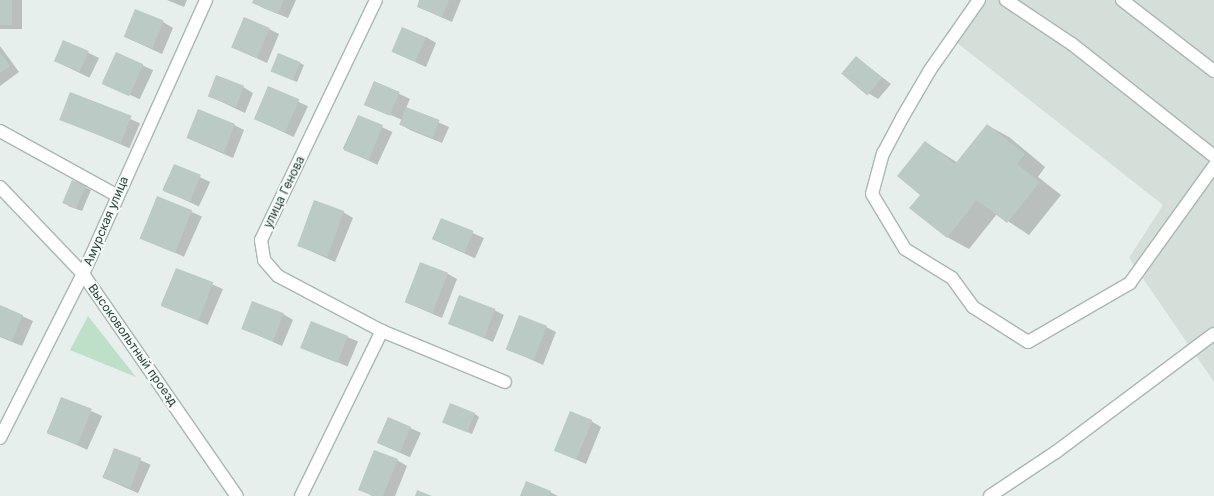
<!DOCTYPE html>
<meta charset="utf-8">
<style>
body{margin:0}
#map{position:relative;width:1214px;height:496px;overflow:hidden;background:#e6efeb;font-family:Inter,sans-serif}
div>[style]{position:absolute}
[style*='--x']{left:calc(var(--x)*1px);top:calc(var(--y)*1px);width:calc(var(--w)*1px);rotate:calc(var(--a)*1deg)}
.built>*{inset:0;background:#d4dfda}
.green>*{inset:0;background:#bfe0c8}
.shadow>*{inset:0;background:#0003;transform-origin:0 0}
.building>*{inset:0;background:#bbcac4;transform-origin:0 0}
.roads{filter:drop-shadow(1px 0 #a8b8b2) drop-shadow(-1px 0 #a8b8b2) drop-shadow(0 1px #a8b8b2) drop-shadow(0 -1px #a8b8b2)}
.minor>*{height:12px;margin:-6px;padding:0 6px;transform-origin:6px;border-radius:6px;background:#fff}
span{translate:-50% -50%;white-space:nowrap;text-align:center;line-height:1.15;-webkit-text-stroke:4px #f7fbf9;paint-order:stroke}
.street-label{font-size:12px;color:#24423a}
</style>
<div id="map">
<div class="built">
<i style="clip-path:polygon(971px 0,1214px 0,1214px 382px,1129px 258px,1163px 205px,946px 34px)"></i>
</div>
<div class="green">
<i style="clip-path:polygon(88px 316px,136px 377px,70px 350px)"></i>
</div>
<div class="shadow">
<i style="left:0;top:0;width:22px;height:29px"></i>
<i style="clip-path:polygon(167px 0,187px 0,184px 7px)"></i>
<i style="clip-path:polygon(254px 0,296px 0,288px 18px,263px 8px,253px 2px)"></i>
<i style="clip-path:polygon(421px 0,461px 0,452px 22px,418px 7px)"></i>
<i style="clip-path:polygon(163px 22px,173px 28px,162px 54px,125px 37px)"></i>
<i style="clip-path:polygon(269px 29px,279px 34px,267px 63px,232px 47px)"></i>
<i style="clip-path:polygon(426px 37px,436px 43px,426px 67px,393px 52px)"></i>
<i style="left:64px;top:41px;width:39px;height:22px;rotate:26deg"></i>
<i style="clip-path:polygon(0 46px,19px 72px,0 86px)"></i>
<i style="left:116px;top:53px;width:41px;height:32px;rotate:25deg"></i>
<i style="clip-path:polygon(856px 57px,891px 84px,878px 99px,868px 93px)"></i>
<i style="clip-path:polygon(300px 63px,304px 65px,297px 82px,276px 73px)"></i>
<i style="clip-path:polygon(375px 82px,410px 99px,406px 108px,449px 127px,442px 143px,410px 130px,400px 124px,402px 120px,366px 104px)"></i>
<i style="clip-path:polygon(243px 87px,253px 93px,245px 113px,209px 96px)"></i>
<i style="left:269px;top:88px;width:43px;height:34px;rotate:25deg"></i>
<i style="left:71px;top:94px;width:75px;height:27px;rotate:23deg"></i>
<i style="left:358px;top:116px;width:38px;height:36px;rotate:25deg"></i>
<i style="clip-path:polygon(234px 125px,244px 130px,233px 158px,187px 138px)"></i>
<i style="clip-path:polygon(987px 125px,1009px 137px,1045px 167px,1038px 177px,1061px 195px,1029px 235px,997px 214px,969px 249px,947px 237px,921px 195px,925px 142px,958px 163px)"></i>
<i style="left:174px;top:165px;width:40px;height:27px;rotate:25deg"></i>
<i style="clip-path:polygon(72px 181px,91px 190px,82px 211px,68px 206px)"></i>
<i style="left:158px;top:197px;width:48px;height:44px;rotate:24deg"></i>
<i style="clip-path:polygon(343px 212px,353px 218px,335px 262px,297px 245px)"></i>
<i style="left:441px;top:219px;width:47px;height:22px;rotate:24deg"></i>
<i style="left:176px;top:269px;width:51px;height:39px;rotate:23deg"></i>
<i style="clip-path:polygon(448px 274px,457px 279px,442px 318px,405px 302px)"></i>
<i style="clip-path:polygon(0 306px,33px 321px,22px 346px,0 337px)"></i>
<i style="clip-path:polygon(494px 310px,504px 315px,493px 342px,449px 323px)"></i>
<i style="clip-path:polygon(283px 314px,293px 320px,282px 346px,242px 328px)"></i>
<i style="left:312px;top:322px;width:50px;height:27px;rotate:23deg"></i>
<i style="clip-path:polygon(546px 327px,556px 332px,543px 365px,506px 348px)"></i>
<i style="left:62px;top:398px;width:44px;height:37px;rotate:24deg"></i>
<i style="clip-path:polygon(475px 414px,479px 417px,472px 434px,448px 424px)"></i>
<i style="left:388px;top:418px;width:36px;height:27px;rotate:24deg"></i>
<i style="clip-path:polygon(591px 421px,601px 427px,586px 464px,555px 450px)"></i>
<i style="left:115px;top:449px;width:39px;height:31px;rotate:24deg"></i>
<i style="clip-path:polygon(397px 460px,407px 466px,395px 496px,372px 496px,360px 489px)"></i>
<i style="clip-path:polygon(550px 492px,558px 496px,521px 496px)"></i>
</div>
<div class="building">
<i style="left:0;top:0;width:12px;height:25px"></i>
<i style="clip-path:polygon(253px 0,284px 0,278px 14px,252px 3px)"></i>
<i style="clip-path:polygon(419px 0,449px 0,442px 17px,417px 7px)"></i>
<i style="left:135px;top:9px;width:31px;height:30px;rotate:22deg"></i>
<i style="left:244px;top:17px;width:28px;height:33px;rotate:23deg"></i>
<i style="left:402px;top:27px;width:26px;height:27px;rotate:23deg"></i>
<i style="left:63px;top:40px;width:28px;height:23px;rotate:23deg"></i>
<i style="clip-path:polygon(0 52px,10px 66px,0 73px)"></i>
<i style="left:116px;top:52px;width:30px;height:35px;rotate:24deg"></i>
<i style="left:278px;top:53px;width:24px;height:20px;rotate:22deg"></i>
<i style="left:856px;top:56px;width:34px;height:23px;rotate:40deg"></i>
<i style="left:216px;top:75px;width:30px;height:23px;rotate:21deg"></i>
<i style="left:374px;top:81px;width:28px;height:26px;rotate:23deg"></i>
<i style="left:268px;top:86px;width:34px;height:36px;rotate:23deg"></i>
<i style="left:70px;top:92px;width:66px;height:30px;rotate:21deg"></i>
<i style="left:406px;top:107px;width:36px;height:19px;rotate:21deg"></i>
<i style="left:198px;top:109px;width:40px;height:31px;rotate:22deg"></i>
<i style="left:358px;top:115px;width:27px;height:38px;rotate:22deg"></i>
<i style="clip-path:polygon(987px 124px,1025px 154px,1017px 164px,1040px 182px,1007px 223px,977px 200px,947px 238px,909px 208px,920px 195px,897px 176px,925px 141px,955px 164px)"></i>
<i style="left:174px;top:164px;width:29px;height:29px;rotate:22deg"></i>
<i style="left:72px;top:180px;width:15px;height:25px;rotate:23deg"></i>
<i style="left:157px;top:196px;width:38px;height:46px;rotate:22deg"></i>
<i style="left:314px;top:200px;width:32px;height:49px;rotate:20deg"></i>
<i style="left:441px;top:218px;width:35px;height:23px;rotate:22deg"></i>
<i style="left:420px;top:262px;width:30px;height:43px;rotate:21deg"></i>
<i style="left:176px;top:268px;width:40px;height:41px;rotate:21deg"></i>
<i style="left:459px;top:295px;width:39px;height:31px;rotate:21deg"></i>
<i style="left:252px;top:301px;width:34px;height:30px;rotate:21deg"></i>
<i style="clip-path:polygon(0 305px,23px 315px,12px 341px,0 336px)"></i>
<i style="left:519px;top:315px;width:30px;height:37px;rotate:21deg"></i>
<i style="left:311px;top:321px;width:40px;height:29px;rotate:22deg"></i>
<i style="left:61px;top:397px;width:33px;height:39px;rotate:21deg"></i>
<i style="left:450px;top:403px;width:27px;height:21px;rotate:22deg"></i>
<i style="left:570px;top:411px;width:24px;height:43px;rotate:22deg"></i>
<i style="left:388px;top:417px;width:25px;height:28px;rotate:23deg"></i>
<i style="left:114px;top:448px;width:29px;height:32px;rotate:20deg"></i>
<i style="clip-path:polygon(374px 450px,398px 459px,383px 496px,374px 496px,358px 490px)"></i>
<i style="clip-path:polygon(526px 481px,551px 491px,549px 496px,520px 496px)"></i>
<i style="clip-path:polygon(417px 490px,432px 496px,415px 496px)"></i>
</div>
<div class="roads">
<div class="minor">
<i style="--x:376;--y:0;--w:266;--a:115.6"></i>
<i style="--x:261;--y:240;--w:20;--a:81"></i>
<i style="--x:264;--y:260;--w:21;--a:49"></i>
<i style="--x:278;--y:276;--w:118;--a:27.9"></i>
<i style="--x:382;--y:331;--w:133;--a:22.5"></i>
<i style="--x:979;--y:0;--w:85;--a:125"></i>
<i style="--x:930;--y:70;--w:56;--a:120.3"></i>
<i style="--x:902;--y:118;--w:40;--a:118"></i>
<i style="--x:883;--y:153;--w:42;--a:105"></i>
<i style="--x:872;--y:194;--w:64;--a:59"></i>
<i style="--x:905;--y:249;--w:55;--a:31.7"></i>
<i style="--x:952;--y:278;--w:36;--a:54"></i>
<i style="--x:973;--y:307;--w:65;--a:32.5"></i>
<i style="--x:1028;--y:342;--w:118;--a:-30"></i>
<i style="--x:1130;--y:283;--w:144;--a:-54.3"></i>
<i style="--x:1006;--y:0;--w:79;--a:33.7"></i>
<i style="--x:1072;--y:44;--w:181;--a:38.3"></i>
<i style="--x:1122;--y:0;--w:116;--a:37.7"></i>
<i style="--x:0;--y:131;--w:132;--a:28.9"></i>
<i style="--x:0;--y:187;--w:120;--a:46.3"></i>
<i style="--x:83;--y:274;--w:270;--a:55.3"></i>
<i style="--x:0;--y:438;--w:184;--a:-63.2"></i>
<i style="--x:83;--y:274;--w:300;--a:-65.8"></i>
<i style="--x:301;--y:496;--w:184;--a:-63.9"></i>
<i style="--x:990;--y:496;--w:79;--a:-33.7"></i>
<i style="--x:1056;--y:452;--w:197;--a:-36.8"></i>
</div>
</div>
<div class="street-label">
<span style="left:284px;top:192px;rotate:-64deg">улица Генова</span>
<span style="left:106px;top:221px;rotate:-67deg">Амурская улица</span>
<span style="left:133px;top:345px;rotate:55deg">Высоковольтный проезд</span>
</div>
</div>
